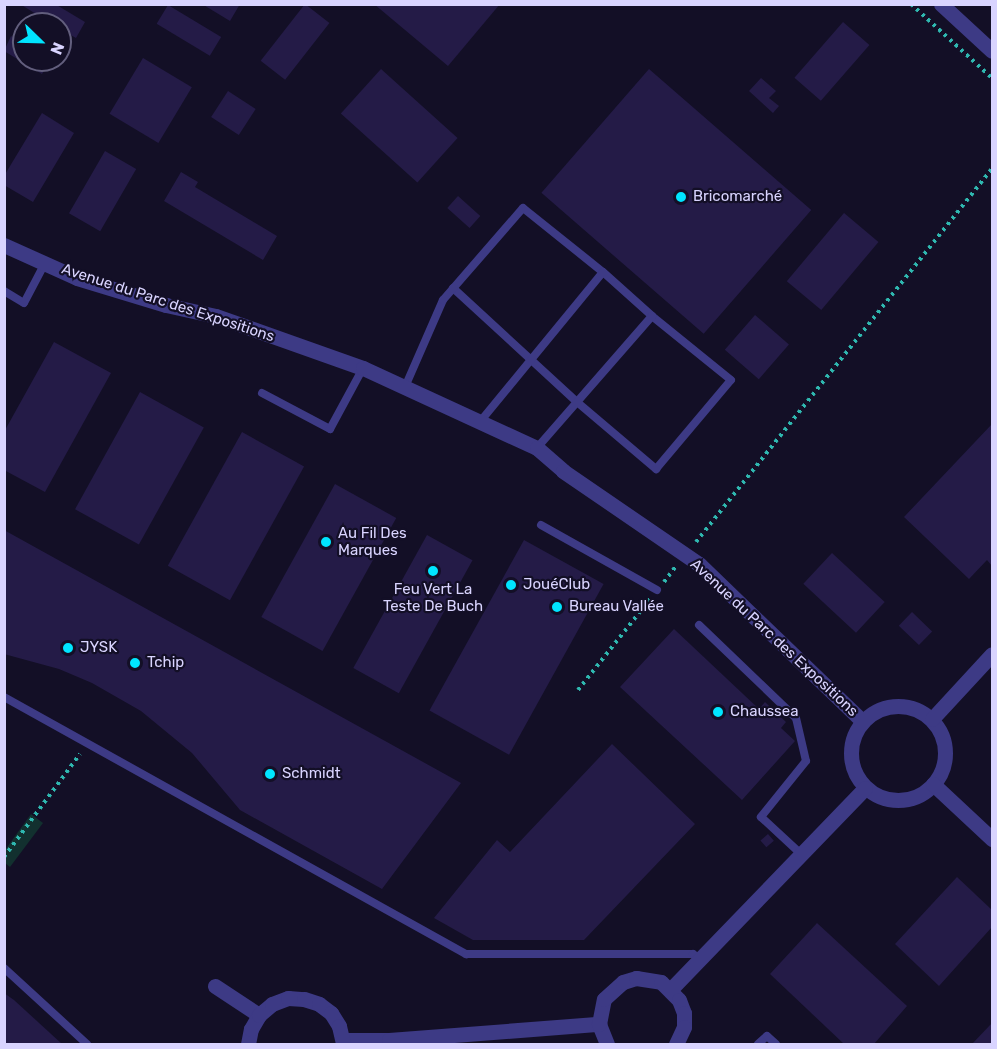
<!DOCTYPE html>
<meta charset="utf-8">
<style>
body{margin:0}
#map{position:relative;width:997px;height:1049px;overflow:hidden;background:#130f26;font-family:Rubik,sans-serif}
div>[style]{position:absolute}
[style*='--x']{left:calc(var(--x)*1px);top:calc(var(--y)*1px);width:calc(var(--w)*1px);rotate:calc(var(--a)*1deg)}
.green>*{inset:0;background:#12302f}
.building>*{inset:0;background:#241b47;transform-origin:0 0}
.path>*{height:4px;margin-top:-2px;transform-origin:0;background:repeating-linear-gradient(90deg,#2fb8b0 0 3px,transparent 0 7.5px)}
.lane>*{height:8px;margin:-4px;padding:0 4px;transform-origin:4px;border-radius:4px;background:#3d3a85}
.street>*{height:15px;margin:-7.5px;padding:0 7.5px;transform-origin:7.5px;border-radius:7.5px;background:#3d3a85}
.street>.ring{margin:-7.5px;padding:0;box-sizing:content-box;background:none;border:15px solid #3d3a85;border-radius:50%}
.dots>*{width:16px;height:16px;translate:-50% -50%;box-sizing:border-box;border:3px solid #130f26;border-radius:50%}
span{translate:-50% -50%;white-space:nowrap;text-align:center;line-height:1.15;-webkit-text-stroke:4.5px #130f26;paint-order:stroke}
.poi-label{font-size:15px;color:#d9d4ff}
.left{translate:0 -50%;text-align:left}
.street-label{font-size:15px;color:#d9d4ff}
.frame{position:absolute;inset:0;border:6px solid #d9d4ff;pointer-events:none}
.north{position:absolute;left:12px;top:12px;width:60px;height:60px;box-sizing:border-box;background:#130f26;border:2px solid #625e7d;border-radius:50%;rotate:113deg;font-size:16px;font-weight:700;line-height:24px;text-align:center;color:#d9d4ff}
.north::after{content:'';display:block;margin:auto;width:21px;height:27px;background:#00e5ff;clip-path:polygon(50% 0,100% 100%,50% 72%,0 100%)}
</style>
<div id="map">
<div class="green">
<i style="clip-path:polygon(31px 814px,43px 823px,10px 867px,5px 863px,5px 850px)"></i>
</div>
<div class="building">
<i style="clip-path:polygon(20px 4px,55px 4px,85px 22px,76px 38px,60px 29px,60px 24px,52px 24px)"></i>
<i style="clip-path:polygon(202px 4px,240px 4px,230px 21px)"></i>
<i style="left:305px;top:4px;width:31px;height:72px;rotate:38deg"></i>
<i style="clip-path:polygon(374px 4px,500px 4px,448px 66px)"></i>
<i style="left:168px;top:5px;width:62px;height:22px;rotate:31deg"></i>
<i style="left:843px;top:22px;width:35px;height:74px;rotate:41deg"></i>
<i style="clip-path:polygon(11px 36px,24px 44px,24px 60px,50px 60px,42px 74px,4px 51px)"></i>
<i style="left:143px;top:58px;width:57px;height:65px;rotate:31deg"></i>
<i style="left:381px;top:69px;width:103px;height:60px;rotate:42deg"></i>
<i style="left:649px;top:69px;width:215px;height:164px;rotate:41deg"></i>
<i style="clip-path:polygon(761px 78px,776px 91px,769px 98px,779px 106px,773px 113px,749px 91px)"></i>
<i style="left:228px;top:91px;width:33px;height:31px;rotate:33deg"></i>
<i style="clip-path:polygon(42px 113px,74px 133px,33px 202px,4px 185px,4px 176px)"></i>
<i style="left:105px;top:151px;width:36px;height:72px;rotate:30deg"></i>
<i style="clip-path:polygon(181px 172px,198px 182px,195px 187px,277px 236px,263px 260px,164px 201px)"></i>
<i style="left:458px;top:196px;width:30px;height:16px;rotate:42deg"></i>
<i style="left:844px;top:213px;width:45px;height:89px;rotate:40deg"></i>
<i style="left:755px;top:315px;width:45px;height:46px;rotate:41deg"></i>
<i style="clip-path:polygon(54px 342px,111px 373px,45px 492px,4px 470px,4px 432px)"></i>
<i style="left:140px;top:392px;width:73px;height:134px;rotate:29deg"></i>
<i style="clip-path:polygon(992px 424px,992px 566px,987px 560px,969px 579px,904px 517px)"></i>
<i style="left:242px;top:432px;width:71px;height:153px;rotate:29deg"></i>
<i style="left:335px;top:484px;width:70px;height:152px;rotate:29deg"></i>
<i style="clip-path:polygon(4px 530px,461px 783px,382px 889px,240px 810px,192px 753px,141px 711px,92px 683px,59px 669px,4px 654px)"></i>
<i style="left:427px;top:535px;width:52px;height:152px;rotate:29deg"></i>
<i style="left:524px;top:540px;width:91px;height:195px;rotate:29deg"></i>
<i style="left:832px;top:553px;width:72px;height:42px;rotate:43deg"></i>
<i style="left:912px;top:612px;width:28px;height:19px;rotate:44deg"></i>
<i style="clip-path:polygon(674px 629px,759px 709px,765px 702px,786px 722px,781px 728px,795px 741px,742px 800px,620px 687px)"></i>
<i style="clip-path:polygon(612px 744px,695px 824px,584px 940px,473px 940px,434px 918px,497px 840px,510px 852px)"></i>
<i style="left:768px;top:834px;width:9px;height:10px;rotate:49deg"></i>
<i style="clip-path:polygon(957px 877px,992px 910px,992px 927px,939px 986px,895px 944px)"></i>
<i style="clip-path:polygon(817px 923px,907px 1006px,874px 1044px,844px 1044px,770px 974px)"></i>
<i style="clip-path:polygon(4px 993px,14px 1000px,62px 1044px,4px 1044px)"></i>
<i style="clip-path:polygon(992px 1023px,992px 1044px,972px 1044px)"></i>
</div>
<div class="path">
<i style="--x:911;--y:4;--w:110;--a:42.4"></i>
<i style="--x:696;--y:542;--w:476;--a:-51.6"></i>
<i style="--x:664;--y:582;--w:20;--a:-53"></i>
<i style="--x:578;--y:690;--w:116;--a:-51.6"></i>
<i style="--x:4;--y:857;--w:128;--a:-53.6"></i>
</div>
<div class="lane">
<i style="--x:453;--y:288;--w:168;--a:42.6"></i>
<i style="--x:577;--y:402;--w:104;--a:40.3"></i>
<i style="--x:656;--y:469;--w:116;--a:-49.9"></i>
<i style="--x:731;--y:380;--w:102;--a:-141"></i>
<i style="--x:4;--y:291;--w:23;--a:31"></i>
<i style="--x:24;--y:303;--w:45;--a:-62.3"></i>
<i style="--x:405;--y:387;--w:95;--a:-66.4"></i>
<i style="--x:443;--y:300;--w:122;--a:-49"></i>
<i style="--x:523;--y:208;--w:102;--a:38.7"></i>
<i style="--x:262;--y:393;--w:77;--a:27.9"></i>
<i style="--x:330;--y:429;--w:69;--a:-61.6"></i>
<i style="--x:479;--y:423;--w:195;--a:-50.6"></i>
<i style="--x:603;--y:272;--w:66;--a:41.9"></i>
<i style="--x:652;--y:316;--w:175;--a:131.1"></i>
<i style="--x:541;--y:525;--w:133;--a:29.3"></i>
<i style="--x:699;--y:625;--w:134;--a:43.8"></i>
<i style="--x:796;--y:718;--w:44;--a:76.9"></i>
<i style="--x:806;--y:761;--w:72;--a:128.8"></i>
<i style="--x:761;--y:817;--w:53;--a:42.7"></i>
<i style="--x:4;--y:697;--w:529;--a:29.09"></i>
<i style="--x:466;--y:954;--w:227;--a:0"></i>
<i style="--x:693;--y:954;--w:9;--a:41"></i>
<i style="--x:4;--y:968;--w:113;--a:42.5"></i>
<i style="--x:758;--y:1044;--w:12;--a:-42"></i>
<i style="--x:767;--y:1036;--w:12;--a:42"></i>
</div>
<div class="street">
<i style="--x:941;--y:4;--w:69;--a:42.7"></i>
<i style="--x:4;--y:245;--w:80;--a:24.3"></i>
<i style="--x:77;--y:278;--w:93;--a:16.9"></i>
<i style="--x:166;--y:305;--w:51;--a:12.4"></i>
<i style="--x:216;--y:316;--w:156;--a:19.5"></i>
<i style="--x:363;--y:368;--w:192;--a:24.7"></i>
<i style="--x:537;--y:448;--w:35;--a:41"></i>
<i style="--x:563;--y:471;--w:165;--a:34.4"></i>
<i style="--x:699;--y:564;--w:226;--a:43.9"></i>
<i class="ring" style="left:851px;top:706px;width:79px;height:79px"></i>
<i style="--x:932;--y:719;--w:88;--a:-47.3"></i>
<i style="--x:933;--y:784;--w:81;--a:43"></i>
<i style="--x:215;--y:986;--w:53;--a:33.4"></i>
<i style="--x:671;--y:989;--w:279;--a:-46"></i>
<i style="--x:344;--y:1040;--w:45;--a:0"></i>
<i style="--x:389;--y:1040;--w:211;--a:-4.4"></i>
<i style="--x:248;--y:1044;--w:15;--a:-79"></i>
<i style="--x:251;--y:1029;--w:16;--a:-60"></i>
<i style="--x:259;--y:1015;--w:17;--a:-40"></i>
<i style="--x:272;--y:1004;--w:17;--a:-21"></i>
<i style="--x:288;--y:998;--w:16;--a:4"></i>
<i style="--x:304;--y:999;--w:16;--a:18"></i>
<i style="--x:319;--y:1004;--w:15;--a:37"></i>
<i style="--x:331;--y:1013;--w:15;--a:58"></i>
<i style="--x:339;--y:1026;--w:18;--a:77"></i>
<i style="--x:607;--y:1044;--w:22;--a:-112"></i>
<i style="--x:599;--y:1024;--w:25;--a:-79"></i>
<i style="--x:604;--y:999;--w:25;--a:-42"></i>
<i style="--x:623;--y:982;--w:14;--a:-17"></i>
<i style="--x:636;--y:978;--w:25;--a:9"></i>
<i style="--x:661;--y:982;--w:25;--a:45"></i>
<i style="--x:679;--y:1000;--w:14;--a:69"></i>
<i style="--x:684;--y:1013;--w:14;--a:90"></i>
<i style="--x:684;--y:1027;--w:19;--a:115"></i>
</div>
<div class="dots">
<i style="left:681px;top:197px;background:#00e5ff"></i>
<i style="left:326px;top:542px;background:#00e5ff"></i>
<i style="left:433px;top:571px;background:#00e5ff"></i>
<i style="left:511px;top:585px;background:#00e5ff"></i>
<i style="left:557px;top:607px;background:#00e5ff"></i>
<i style="left:68px;top:648px;background:#00e5ff"></i>
<i style="left:135px;top:663px;background:#00e5ff"></i>
<i style="left:718px;top:712px;background:#00e5ff"></i>
<i style="left:270px;top:774px;background:#00e5ff"></i>
</div>
<div class="poi-label">
<span class="left" style="left:693px;top:197px">Bricomarché</span>
<span class="left" style="left:338px;top:542px">Au Fil Des<br>Marques</span>
<span class="left" style="left:523px;top:585px">JouéClub</span>
<span style="left:433px;top:598px">Feu Vert La<br>Teste De Buch</span>
<span class="left" style="left:569px;top:607px">Bureau Vallée</span>
<span class="left" style="left:80px;top:648px">JYSK</span>
<span class="left" style="left:147px;top:663px">Tchip</span>
<span class="left" style="left:730px;top:712px">Chaussea</span>
<span class="left" style="left:282px;top:774px">Schmidt</span>
</div>
<div class="street-label">
<span style="left:168px;top:303px;rotate:18deg">Avenue du Parc des Expositions</span>
<span style="left:774px;top:638px;rotate:43deg">Avenue du Parc des Expositions</span>
</div>
<div class="frame"></div>
<div class="north">N</div>
</div>
